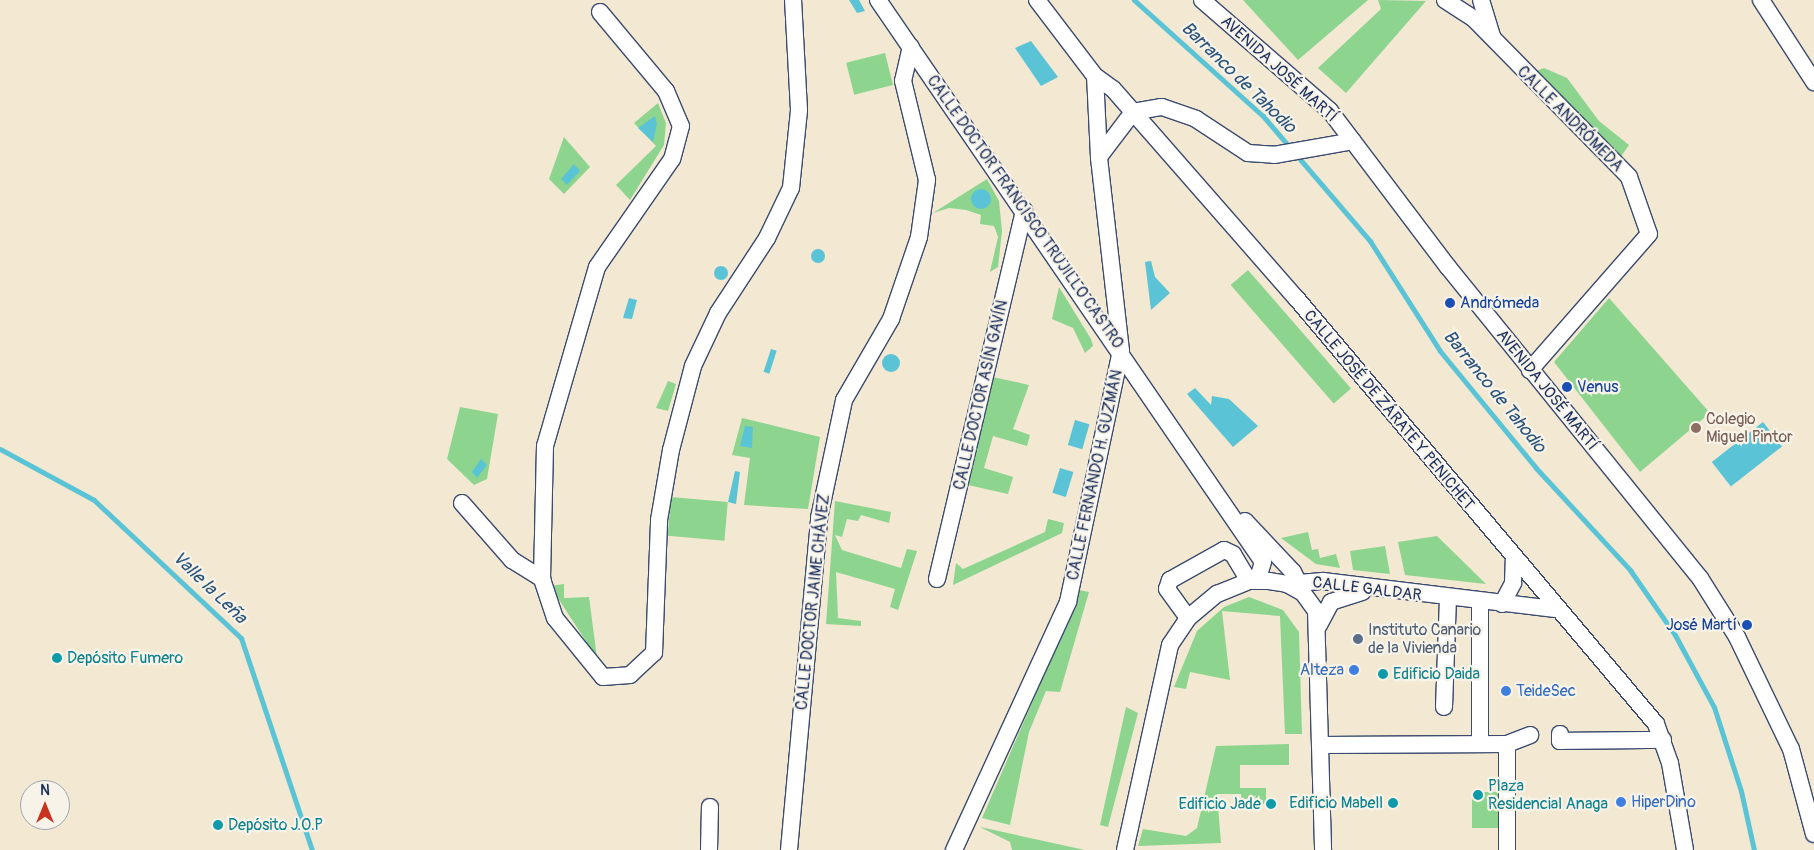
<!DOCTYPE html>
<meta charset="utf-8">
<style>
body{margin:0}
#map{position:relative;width:1814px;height:850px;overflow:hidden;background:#f3e8d2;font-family:Pangolin,sans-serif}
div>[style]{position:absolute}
.green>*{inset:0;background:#8dd48f;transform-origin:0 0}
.water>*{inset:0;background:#5ac4d6;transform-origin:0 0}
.round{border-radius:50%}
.stream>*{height:5px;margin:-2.5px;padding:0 2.5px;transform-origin:2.5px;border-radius:2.5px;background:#5ac4d6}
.roads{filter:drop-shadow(1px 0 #3b4b6f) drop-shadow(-1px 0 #3b4b6f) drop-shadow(0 1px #3b4b6f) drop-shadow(0 -1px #3b4b6f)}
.minor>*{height:16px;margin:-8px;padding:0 8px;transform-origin:8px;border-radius:8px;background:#fff}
.dots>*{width:14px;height:14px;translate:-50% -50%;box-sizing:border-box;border:2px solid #f7f3e8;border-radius:50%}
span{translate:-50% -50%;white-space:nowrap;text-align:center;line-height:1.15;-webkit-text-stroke:4.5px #f7f3e8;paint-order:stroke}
.street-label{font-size:16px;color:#1b2f5e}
.transit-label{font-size:16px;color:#164399}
.left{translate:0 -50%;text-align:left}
.right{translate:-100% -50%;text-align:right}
.education-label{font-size:16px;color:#785e54}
.service-label{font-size:16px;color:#4e5e75}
.culture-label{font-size:16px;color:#0d838f}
.shop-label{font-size:16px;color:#366cbe}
.water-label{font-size:18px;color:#2b547c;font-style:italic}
.north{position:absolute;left:20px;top:780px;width:50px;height:50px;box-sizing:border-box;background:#f7f3e8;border:1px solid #9fa5b1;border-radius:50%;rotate:0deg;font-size:14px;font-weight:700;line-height:20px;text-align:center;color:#1b2f5e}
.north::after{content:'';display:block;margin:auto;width:18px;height:22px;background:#c8321e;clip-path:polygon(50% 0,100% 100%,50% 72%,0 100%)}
</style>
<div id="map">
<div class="green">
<div style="clip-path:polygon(1243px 0,1368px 0,1298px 60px)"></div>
<div style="clip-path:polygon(1378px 0,1426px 1px,1346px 93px,1318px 68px,1381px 9px)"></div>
<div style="left:885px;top:53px;width:33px;height:40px;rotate:76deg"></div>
<div style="clip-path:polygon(1544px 68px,1567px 78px,1599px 121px,1629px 145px,1620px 158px,1534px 72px)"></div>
<div style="clip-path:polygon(658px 103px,666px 123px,664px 145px,630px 200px,616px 185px,656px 146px,634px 123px)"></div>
<div style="clip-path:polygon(564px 137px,590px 167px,564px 194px,549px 179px)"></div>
<div style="clip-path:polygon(987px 179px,999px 201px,1002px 231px,998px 267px,990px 272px,998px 237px,994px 226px,980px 224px,981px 215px,966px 210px,949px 208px,933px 213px)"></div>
<div style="left:1248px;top:270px;width:157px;height:23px;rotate:49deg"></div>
<div style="clip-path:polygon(1059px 287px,1091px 339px,1093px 346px,1085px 353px,1073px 328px,1052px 319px)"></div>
<div style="clip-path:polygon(1609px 298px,1710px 413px,1640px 472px,1554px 362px)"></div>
<div style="clip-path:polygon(993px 377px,1029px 385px,1013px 429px,1030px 435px,1027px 446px,993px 436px,984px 468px,1013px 477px,1008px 494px,968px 485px)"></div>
<div style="clip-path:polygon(668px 381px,676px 384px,668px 411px,656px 408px)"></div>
<div style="clip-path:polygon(460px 407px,498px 414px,487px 479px,474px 485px,447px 459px)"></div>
<div style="clip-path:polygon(742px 418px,820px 437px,808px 509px,744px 505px,750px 458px,732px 455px)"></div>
<div style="left:671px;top:497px;width:57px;height:39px;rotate:5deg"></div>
<div style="clip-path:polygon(835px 501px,891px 512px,889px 523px,861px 515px,858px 521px,847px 519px,842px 537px,835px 535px,842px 550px,901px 568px,907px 549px,917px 551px,898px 610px,890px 607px,895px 589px,836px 572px,838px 618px,861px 621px,861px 626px,826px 624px)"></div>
<div style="clip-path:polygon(1048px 519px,1064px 523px,1062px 533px,953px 585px,956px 563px,963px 569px,1045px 532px)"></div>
<div style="clip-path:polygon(1308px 532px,1312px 550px,1318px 549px,1320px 558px,1336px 554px,1340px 568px,1316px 564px,1281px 538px)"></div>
<div style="clip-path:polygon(1437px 536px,1486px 584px,1405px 575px,1398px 542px)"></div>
<div style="clip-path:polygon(1385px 546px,1390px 574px,1353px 570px,1350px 551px)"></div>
<div style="clip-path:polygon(564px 584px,564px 598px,589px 597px,597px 658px,550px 586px)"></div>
<div style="clip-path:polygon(1074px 589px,1089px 592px,1060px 692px,1046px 691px,1029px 732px,1010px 825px,982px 818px,1048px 666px)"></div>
<div style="clip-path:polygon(1249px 597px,1283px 610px,1299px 632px,1302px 734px,1285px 734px,1280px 616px,1222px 611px,1230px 680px,1190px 672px,1186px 689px,1174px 687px,1197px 631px,1224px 607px)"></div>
<div style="clip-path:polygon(1126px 707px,1138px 713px,1108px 827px,1100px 825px)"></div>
<div style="clip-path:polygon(1289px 744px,1289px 765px,1240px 765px,1240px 788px,1266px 788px,1266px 804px,1242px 804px,1241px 794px,1217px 794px,1221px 843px,1138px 846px,1143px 829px,1186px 836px,1197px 828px,1216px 746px)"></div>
<div style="left:1472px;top:792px;width:28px;height:36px"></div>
<div style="clip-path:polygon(980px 827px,1085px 850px,1012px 850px,1010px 842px)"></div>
</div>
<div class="water">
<div style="clip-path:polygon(849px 0,859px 0,865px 11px,857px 13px)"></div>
<div style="clip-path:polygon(1031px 41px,1058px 77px,1041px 86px,1015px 48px)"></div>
<div style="clip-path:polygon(655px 116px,657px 124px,653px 142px,638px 128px)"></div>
<div style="clip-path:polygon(574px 164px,580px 171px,567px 185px,561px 179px)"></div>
<div class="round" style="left:971px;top:189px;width:20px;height:20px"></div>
<div class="round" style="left:811px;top:249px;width:14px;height:14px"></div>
<div style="clip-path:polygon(1151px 261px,1155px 277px,1170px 293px,1151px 310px,1145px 262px)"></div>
<div class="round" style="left:714px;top:266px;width:14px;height:14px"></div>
<div style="clip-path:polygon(629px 298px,637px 300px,632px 319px,623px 318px)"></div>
<div style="left:771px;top:349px;width:6px;height:24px;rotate:18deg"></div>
<div class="round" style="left:882px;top:354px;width:18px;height:18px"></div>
<div style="clip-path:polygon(1195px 388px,1211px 405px,1212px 396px,1229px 399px,1258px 426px,1233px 447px,1187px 394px)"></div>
<div style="left:1075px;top:420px;width:15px;height:26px;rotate:16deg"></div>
<div style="left:1763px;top:422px;width:31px;height:65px;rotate:52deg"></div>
<div style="clip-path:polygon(745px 426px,753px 427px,752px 448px,740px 446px)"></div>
<div style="clip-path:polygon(481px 459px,487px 465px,477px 478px,472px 472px)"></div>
<div style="left:1060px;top:468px;width:14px;height:26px;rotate:17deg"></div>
<div style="clip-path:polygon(735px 471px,740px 472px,736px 504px,728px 502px)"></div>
</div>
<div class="stream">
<div style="left:1134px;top:0;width:173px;rotate:42deg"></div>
<div style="left:1263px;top:116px;width:165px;rotate:49.4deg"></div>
<div style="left:1370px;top:241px;width:130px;rotate:57.5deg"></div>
<div style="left:1440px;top:351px;width:151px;rotate:50.6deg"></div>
<div style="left:1536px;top:468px;width:139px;rotate:47.3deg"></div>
<div style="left:1630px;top:570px;width:79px;rotate:55.3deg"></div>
<div style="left:1675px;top:635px;width:82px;rotate:61.6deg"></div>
<div style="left:1714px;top:707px;width:88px;rotate:72.2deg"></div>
<div style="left:1741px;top:791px;width:60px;rotate:77.6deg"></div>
<div style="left:0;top:449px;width:107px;rotate:28.5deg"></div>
<div style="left:94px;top:500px;width:202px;rotate:43.2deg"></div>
<div style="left:241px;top:638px;width:224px;rotate:71.5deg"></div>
</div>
<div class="roads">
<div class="minor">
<div style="left:878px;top:0;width:681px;rotate:55.59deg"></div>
<div style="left:1263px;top:562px;width:14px;rotate:107deg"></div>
<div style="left:1259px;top:575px;width:12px;rotate:149deg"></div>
<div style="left:1249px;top:581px;width:31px;rotate:-121deg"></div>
<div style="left:1233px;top:554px;width:10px;rotate:-156deg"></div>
<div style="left:1224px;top:550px;width:62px;rotate:150.9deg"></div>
<div style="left:1170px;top:580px;width:9px;rotate:108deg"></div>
<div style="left:1167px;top:589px;width:36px;rotate:54deg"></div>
<div style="left:1037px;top:0;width:96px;rotate:52.7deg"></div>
<div style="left:1095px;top:76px;width:22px;rotate:36deg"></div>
<div style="left:1113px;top:89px;width:279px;rotate:48.8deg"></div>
<div style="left:1297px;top:299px;width:556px;rotate:49.81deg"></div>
<div style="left:1656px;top:724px;width:41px;rotate:70.3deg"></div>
<div style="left:1670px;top:763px;width:88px;rotate:80.2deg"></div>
<div style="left:1202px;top:0;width:169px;rotate:40.9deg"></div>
<div style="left:1330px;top:111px;width:196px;rotate:52.9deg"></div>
<div style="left:1448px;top:267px;width:400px;rotate:51deg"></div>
<div style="left:1700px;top:578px;width:70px;rotate:57.9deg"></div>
<div style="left:1737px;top:637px;width:124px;rotate:64.3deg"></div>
<div style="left:1791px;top:749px;width:88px;rotate:74.9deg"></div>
<div style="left:1445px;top:0;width:35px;rotate:33deg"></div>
<div style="left:1474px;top:19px;width:221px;rotate:45.5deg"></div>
<div style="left:1629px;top:177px;width:60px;rotate:70.7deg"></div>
<div style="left:1649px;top:234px;width:181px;rotate:131.2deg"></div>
<div style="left:1481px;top:0;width:38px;rotate:73deg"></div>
<div style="left:1761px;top:0;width:98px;rotate:57.1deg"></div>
<div style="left:600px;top:12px;width:103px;rotate:50.1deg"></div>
<div style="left:666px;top:91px;width:38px;rotate:67deg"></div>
<div style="left:681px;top:126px;width:34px;rotate:105deg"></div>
<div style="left:672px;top:159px;width:131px;rotate:124.8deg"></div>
<div style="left:597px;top:267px;width:186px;rotate:106.2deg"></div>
<div style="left:545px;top:446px;width:133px;rotate:91.3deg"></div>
<div style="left:542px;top:579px;width:41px;rotate:71.6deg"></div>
<div style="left:555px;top:618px;width:76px;rotate:50.9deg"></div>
<div style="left:603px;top:677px;width:27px;rotate:-4deg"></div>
<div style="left:630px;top:675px;width:33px;rotate:-43deg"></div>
<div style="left:654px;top:653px;width:133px;rotate:-87.8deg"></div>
<div style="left:659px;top:520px;width:71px;rotate:-80.3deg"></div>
<div style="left:671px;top:450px;width:87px;rotate:-75.3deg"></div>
<div style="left:693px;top:366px;width:59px;rotate:-64.7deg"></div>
<div style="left:718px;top:313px;width:90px;rotate:-56.8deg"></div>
<div style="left:767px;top:238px;width:55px;rotate:-64.4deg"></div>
<div style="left:791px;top:188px;width:78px;rotate:-84.1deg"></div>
<div style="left:799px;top:110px;width:110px;rotate:-93.1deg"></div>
<div style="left:1099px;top:157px;width:56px;rotate:-52.9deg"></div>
<div style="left:1133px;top:112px;width:29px;rotate:-10deg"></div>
<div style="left:1162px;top:107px;width:36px;rotate:19deg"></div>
<div style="left:1196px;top:119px;width:62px;rotate:33.2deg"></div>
<div style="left:1248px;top:153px;width:26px;rotate:4deg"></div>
<div style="left:1274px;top:155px;width:80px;rotate:-10deg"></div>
<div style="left:462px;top:503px;width:76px;rotate:48.7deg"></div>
<div style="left:512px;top:560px;width:36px;rotate:32deg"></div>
<div style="left:1245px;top:521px;width:70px;rotate:46.7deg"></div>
<div style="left:1293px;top:572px;width:20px;rotate:63deg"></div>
<div style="left:937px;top:579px;width:379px;rotate:-76.7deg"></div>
<div style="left:1287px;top:584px;width:36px;rotate:-5deg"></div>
<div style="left:1323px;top:581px;width:234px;rotate:6.9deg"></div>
<div style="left:1480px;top:602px;width:142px;rotate:90deg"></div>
<div style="left:1502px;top:604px;width:24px;rotate:-62deg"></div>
<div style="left:1513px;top:583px;width:23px;rotate:-88deg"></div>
<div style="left:1319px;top:625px;width:26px;rotate:-62deg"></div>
<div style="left:1331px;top:602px;width:33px;rotate:-18deg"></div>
<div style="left:1444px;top:707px;width:109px;rotate:-87.9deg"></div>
<div style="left:1560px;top:734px;width:7px;rotate:90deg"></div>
<div style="left:1560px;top:741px;width:103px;rotate:-0.6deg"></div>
<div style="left:1507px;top:744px;width:106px;rotate:90deg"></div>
<div style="left:1321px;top:745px;width:186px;rotate:-0.3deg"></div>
<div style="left:1507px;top:744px;width:25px;rotate:-21deg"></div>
<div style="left:709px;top:850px;width:43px;rotate:-88.7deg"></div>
<div style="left:789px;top:850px;width:333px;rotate:-84.8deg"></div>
<div style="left:819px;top:518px;width:121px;rotate:-78deg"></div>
<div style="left:844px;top:400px;width:94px;rotate:-59.9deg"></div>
<div style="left:891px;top:319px;width:87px;rotate:-71.1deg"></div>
<div style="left:919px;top:237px;width:58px;rotate:-82deg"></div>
<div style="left:927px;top:180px;width:102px;rotate:-103.6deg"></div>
<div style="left:903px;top:81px;width:35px;rotate:-77deg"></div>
<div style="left:954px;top:850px;width:273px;rotate:-65.3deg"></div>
<div style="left:1068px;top:602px;width:257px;rotate:-78.1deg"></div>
<div style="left:1121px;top:351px;width:195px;rotate:-96.5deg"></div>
<div style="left:1099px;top:157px;width:81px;rotate:-92.8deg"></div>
<div style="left:1125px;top:850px;width:210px;rotate:-77.6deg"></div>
<div style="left:1170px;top:645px;width:32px;rotate:-56deg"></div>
<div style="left:1188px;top:618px;width:38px;rotate:-40deg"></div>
<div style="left:1217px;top:594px;width:35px;rotate:-22deg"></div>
<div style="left:1249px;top:581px;width:20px"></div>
<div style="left:1269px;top:581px;width:18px;rotate:9deg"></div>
<div style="left:1287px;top:584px;width:18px;rotate:29deg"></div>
<div style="left:1303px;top:593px;width:22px;rotate:54deg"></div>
<div style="left:1316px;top:611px;width:239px;rotate:88.3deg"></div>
</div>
</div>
<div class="dots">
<div style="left:1450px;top:303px;background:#1a4fb4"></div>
<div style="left:1567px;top:387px;background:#1a4fb4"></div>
<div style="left:1696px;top:428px;background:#8d6e63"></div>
<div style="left:1747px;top:625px;background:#1a4fb4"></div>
<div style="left:1358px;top:639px;background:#5c6f8a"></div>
<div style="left:57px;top:658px;background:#0f9aa8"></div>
<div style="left:1354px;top:670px;background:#3f7fe0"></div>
<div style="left:1383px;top:674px;background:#0f9aa8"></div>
<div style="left:1506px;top:691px;background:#3f7fe0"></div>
<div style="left:1478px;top:795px;background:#0f9aa8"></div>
<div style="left:1621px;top:802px;background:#3f7fe0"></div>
<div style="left:1393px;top:803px;background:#0f9aa8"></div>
<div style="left:1271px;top:804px;background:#0f9aa8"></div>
<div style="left:218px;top:825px;background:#0f9aa8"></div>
</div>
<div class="street-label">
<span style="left:1279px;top:69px;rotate:42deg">AVENIDA JOSÉ MARTÍ</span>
<span style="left:1570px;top:119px;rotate:45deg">CALLE ANDRÓMEDA</span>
<span style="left:1025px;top:212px;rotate:55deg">CALLE DOCTOR FRANCISCO TRUJILLO CASTRO</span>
<span style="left:1547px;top:390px;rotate:51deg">AVENIDA JOSÉ MARTÍ</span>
<span style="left:981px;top:395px;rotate:-77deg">CALLE DOCTOR ASÍN GAVÍN</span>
<span style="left:1389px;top:410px;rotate:50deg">CALLE JOSÉ DE ZÁRATE Y PENICHET</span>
<span style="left:1095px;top:475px;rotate:-78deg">CALLE FERNANDO H. GUZMÁN</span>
<span style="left:1367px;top:589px;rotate:7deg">CALLE GALDAR</span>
<span style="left:813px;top:602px;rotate:-84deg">CALLE DOCTOR JAIME CHÁVEZ</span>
</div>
<div class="transit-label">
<span class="left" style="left:1460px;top:303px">Andrómeda</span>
<span class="left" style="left:1577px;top:387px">Venus</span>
<span class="right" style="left:1737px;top:625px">José Martí</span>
</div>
<div class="education-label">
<span class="left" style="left:1706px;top:428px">Colegio<br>Miguel Pintor</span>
</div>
<div class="service-label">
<span class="left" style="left:1368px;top:639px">Instituto Canario<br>de la Vivienda</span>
</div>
<div class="culture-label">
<span class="left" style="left:67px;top:658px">Depósito Fumero</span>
<span class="left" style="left:1393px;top:674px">Edificio Daida</span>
<span class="left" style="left:1488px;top:795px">Plaza<br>Residencial Anaga</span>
<span class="right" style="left:1383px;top:803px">Edificio Mabell</span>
<span class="right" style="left:1261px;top:804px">Edificio Jade</span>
<span class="left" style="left:228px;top:825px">Depósito J.O.P</span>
</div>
<div class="shop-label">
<span class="right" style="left:1344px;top:670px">Alteza</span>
<span class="left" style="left:1516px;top:691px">TeideSec</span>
<span class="left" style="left:1631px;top:802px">HiperDino</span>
</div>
<div class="water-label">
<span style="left:1238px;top:78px;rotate:44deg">Barranco de Tahodio</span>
<span style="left:1494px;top:392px;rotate:51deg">Barranco de Tahodio</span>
<span style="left:209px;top:588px;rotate:44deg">Valle la Leña</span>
</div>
<div class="north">N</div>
</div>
